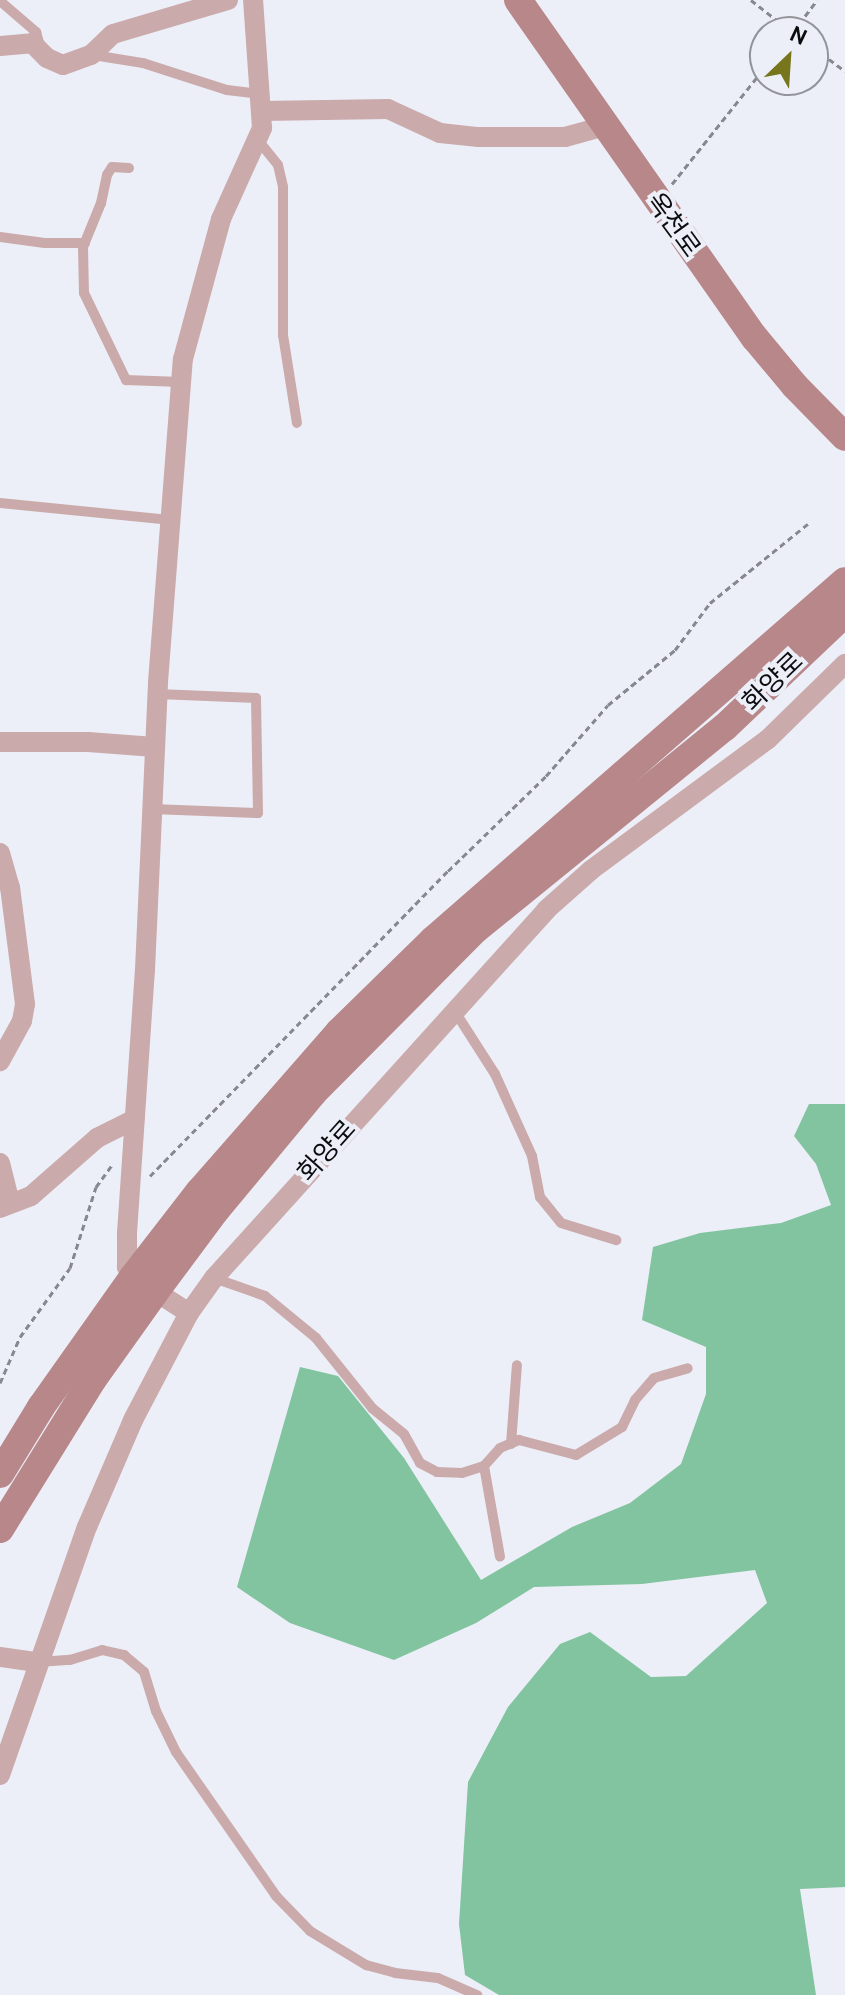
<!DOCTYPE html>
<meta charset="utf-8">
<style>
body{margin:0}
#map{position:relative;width:845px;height:1995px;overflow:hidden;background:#eceff8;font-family:Cabin,"Noto Sans KR",sans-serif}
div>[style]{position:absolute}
.forest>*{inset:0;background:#82c49f}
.path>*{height:3px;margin-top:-1.5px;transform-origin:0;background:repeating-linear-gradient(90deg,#86888e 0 6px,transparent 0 10px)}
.lane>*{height:10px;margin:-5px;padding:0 5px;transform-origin:5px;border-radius:5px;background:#cbaaab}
.street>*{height:20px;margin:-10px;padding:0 10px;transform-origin:10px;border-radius:10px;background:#cbaaab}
.secondary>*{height:28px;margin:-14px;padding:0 14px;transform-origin:14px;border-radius:14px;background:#b8878a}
span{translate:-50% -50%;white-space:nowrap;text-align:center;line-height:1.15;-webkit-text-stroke:8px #eceff8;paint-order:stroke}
.street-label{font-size:26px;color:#0b0c0e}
.north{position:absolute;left:749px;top:16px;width:80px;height:80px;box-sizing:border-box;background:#eceff8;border:2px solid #92949a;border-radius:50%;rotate:25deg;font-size:22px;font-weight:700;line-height:32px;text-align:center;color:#0b0c0e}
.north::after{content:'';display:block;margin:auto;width:28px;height:36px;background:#78761c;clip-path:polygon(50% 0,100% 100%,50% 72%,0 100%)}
</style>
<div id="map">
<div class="forest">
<div style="clip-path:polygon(809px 1104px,845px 1104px,845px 1887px,800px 1889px,816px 1995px,499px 1995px,465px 1975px,459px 1924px,468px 1782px,508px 1707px,560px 1644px,590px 1632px,651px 1677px,686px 1676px,767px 1603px,755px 1570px,642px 1584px,534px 1587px,476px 1623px,394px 1660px,290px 1623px,237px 1587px,300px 1367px,338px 1376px,404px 1458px,481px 1580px,572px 1527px,630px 1503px,681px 1464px,706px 1394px,706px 1347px,642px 1320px,653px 1247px,700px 1233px,781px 1223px,831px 1205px,816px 1164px,794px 1136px)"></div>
</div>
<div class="path">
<div style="left:751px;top:0;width:52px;rotate:38deg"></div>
<div style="left:793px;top:32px;width:40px;rotate:-53deg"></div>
<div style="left:813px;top:47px;width:40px;rotate:37deg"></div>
<div style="left:672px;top:184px;width:149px;rotate:-51.5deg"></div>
<div style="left:150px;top:1176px;width:426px;rotate:-45.7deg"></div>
<div style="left:448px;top:871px;width:136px;rotate:-44.1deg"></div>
<div style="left:546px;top:776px;width:94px;rotate:-48.9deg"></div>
<div style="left:608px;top:705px;width:87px;rotate:-39.4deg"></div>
<div style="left:675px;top:650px;width:59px;rotate:-53.3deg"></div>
<div style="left:710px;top:603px;width:129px;rotate:-39deg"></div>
<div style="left:0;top:1383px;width:50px;rotate:-66.5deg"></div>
<div style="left:20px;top:1337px;width:85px;rotate:-54.1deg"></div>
<div style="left:70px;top:1268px;width:85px;rotate:-72.2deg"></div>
<div style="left:96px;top:1187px;width:27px;rotate:-54deg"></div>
</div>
<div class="lane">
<div style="left:0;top:1px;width:48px;rotate:40.7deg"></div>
<div style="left:36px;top:32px;width:15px;rotate:74deg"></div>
<div style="left:93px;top:55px;width:51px;rotate:9.1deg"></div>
<div style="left:143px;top:63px;width:88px;rotate:17.8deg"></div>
<div style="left:227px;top:90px;width:32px;rotate:7deg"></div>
<div style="left:257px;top:139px;width:33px;rotate:51deg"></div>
<div style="left:278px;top:165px;width:23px;rotate:77deg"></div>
<div style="left:283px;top:187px;width:148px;rotate:90deg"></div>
<div style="left:283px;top:335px;width:89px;rotate:81deg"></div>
<div style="left:129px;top:168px;width:17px;rotate:-177deg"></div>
<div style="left:112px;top:167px;width:9px;rotate:122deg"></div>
<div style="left:107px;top:175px;width:29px;rotate:102deg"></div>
<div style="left:101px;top:203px;width:48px;rotate:112.2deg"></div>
<div style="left:83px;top:247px;width:46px;rotate:88.8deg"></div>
<div style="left:84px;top:293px;width:97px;rotate:64.2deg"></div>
<div style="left:126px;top:380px;width:55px;rotate:2.1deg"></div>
<div style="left:0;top:237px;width:45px;rotate:7.6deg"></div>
<div style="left:45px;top:243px;width:40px"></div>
<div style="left:0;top:503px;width:170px;rotate:5.7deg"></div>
<div style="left:152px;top:809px;width:106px;rotate:2.2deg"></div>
<div style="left:258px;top:813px;width:115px;rotate:-91deg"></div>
<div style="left:256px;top:698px;width:99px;rotate:-177.7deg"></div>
<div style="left:454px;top:1010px;width:76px;rotate:57.4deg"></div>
<div style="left:495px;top:1074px;width:90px;rotate:65.7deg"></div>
<div style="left:532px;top:1156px;width:42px;rotate:79deg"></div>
<div style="left:540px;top:1197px;width:33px;rotate:51deg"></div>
<div style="left:561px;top:1223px;width:58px;rotate:17.2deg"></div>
<div style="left:214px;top:1278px;width:54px;rotate:19.4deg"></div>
<div style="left:265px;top:1296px;width:66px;rotate:39.5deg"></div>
<div style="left:316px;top:1338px;width:90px;rotate:51.3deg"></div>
<div style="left:372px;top:1408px;width:41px;rotate:39.1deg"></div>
<div style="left:404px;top:1434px;width:33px;rotate:61deg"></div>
<div style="left:420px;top:1463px;width:19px;rotate:28deg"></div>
<div style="left:437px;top:1472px;width:25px;rotate:2deg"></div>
<div style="left:462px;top:1473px;width:23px;rotate:-18deg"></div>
<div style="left:484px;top:1466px;width:24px;rotate:-48deg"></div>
<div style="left:500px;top:1448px;width:21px;rotate:-23deg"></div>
<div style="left:519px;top:1440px;width:59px;rotate:14.7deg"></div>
<div style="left:576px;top:1455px;width:54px;rotate:-31.3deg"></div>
<div style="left:622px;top:1427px;width:30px;rotate:-64deg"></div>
<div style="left:635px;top:1400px;width:29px;rotate:-49deg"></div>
<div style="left:654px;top:1378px;width:35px;rotate:-16deg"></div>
<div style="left:511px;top:1444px;width:79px;rotate:-85.7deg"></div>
<div style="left:484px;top:1466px;width:92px;rotate:80deg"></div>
<div style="left:39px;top:1662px;width:31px;rotate:-4deg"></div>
<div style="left:70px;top:1660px;width:34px;rotate:-17deg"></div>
<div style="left:102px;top:1650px;width:23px;rotate:13deg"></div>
<div style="left:124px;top:1655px;width:26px;rotate:40deg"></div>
<div style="left:144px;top:1672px;width:41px;rotate:72.9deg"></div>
<div style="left:156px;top:1711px;width:46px;rotate:64deg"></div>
<div style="left:176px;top:1752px;width:175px;rotate:55.2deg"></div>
<div style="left:276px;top:1896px;width:49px;rotate:45.8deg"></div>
<div style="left:310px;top:1931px;width:66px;rotate:31.3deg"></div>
<div style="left:366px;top:1965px;width:30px;rotate:15deg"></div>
<div style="left:395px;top:1973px;width:43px;rotate:6.6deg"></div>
<div style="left:438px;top:1978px;width:43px;rotate:23.6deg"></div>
</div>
<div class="street">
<div style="left:0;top:46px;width:32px;rotate:-5deg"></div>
<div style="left:32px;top:43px;width:21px;rotate:45deg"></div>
<div style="left:47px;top:58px;width:17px;rotate:24deg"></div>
<div style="left:63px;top:65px;width:30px;rotate:-20deg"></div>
<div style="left:91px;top:55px;width:30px;rotate:-44deg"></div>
<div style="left:113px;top:34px;width:120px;rotate:-16.5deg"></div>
<div style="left:262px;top:111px;width:126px;rotate:-0.9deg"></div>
<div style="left:388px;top:109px;width:57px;rotate:24.8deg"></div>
<div style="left:440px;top:133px;width:39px;rotate:6deg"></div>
<div style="left:479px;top:137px;width:86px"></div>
<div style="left:565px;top:137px;width:41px;rotate:-15.4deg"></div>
<div style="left:0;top:742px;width:88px"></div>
<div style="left:88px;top:742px;width:67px;rotate:4.3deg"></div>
<div style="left:0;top:853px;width:35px;rotate:74deg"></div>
<div style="left:10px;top:887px;width:118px;rotate:82.7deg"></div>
<div style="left:25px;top:1004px;width:17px;rotate:100deg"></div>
<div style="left:22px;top:1021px;width:46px;rotate:118.8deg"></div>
<div style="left:0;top:1163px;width:41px;rotate:76deg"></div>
<div style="left:0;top:1208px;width:33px;rotate:-21deg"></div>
<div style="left:31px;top:1196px;width:88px;rotate:-41.3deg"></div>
<div style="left:97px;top:1138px;width:42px;rotate:-26.6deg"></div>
<div style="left:189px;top:1313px;width:67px;rotate:-147.3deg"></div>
<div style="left:133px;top:1277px;width:12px;rotate:-121deg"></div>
<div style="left:127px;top:1267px;width:34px;rotate:-90deg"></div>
<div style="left:127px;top:1233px;width:264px;rotate:-86.1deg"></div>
<div style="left:145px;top:970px;width:288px;rotate:-87.4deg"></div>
<div style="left:158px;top:682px;width:324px;rotate:-85.6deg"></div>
<div style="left:183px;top:359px;width:145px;rotate:-74.8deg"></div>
<div style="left:221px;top:219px;width:100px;rotate:-65.7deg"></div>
<div style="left:262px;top:128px;width:128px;rotate:-94deg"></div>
<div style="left:0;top:1657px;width:37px;rotate:8deg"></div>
<div style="left:0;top:1775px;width:263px;rotate:-70.7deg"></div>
<div style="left:87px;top:1527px;width:116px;rotate:-66.7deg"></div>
<div style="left:133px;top:1420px;width:121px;rotate:-62.4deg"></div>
<div style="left:189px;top:1313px;width:43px;rotate:-54.5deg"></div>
<div style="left:214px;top:1278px;width:496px;rotate:-47.9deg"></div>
<div style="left:546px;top:910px;width:60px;rotate:-41.6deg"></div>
<div style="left:591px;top:870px;width:219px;rotate:-36.5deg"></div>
<div style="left:767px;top:740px;width:109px;rotate:-44.3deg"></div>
</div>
<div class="secondary">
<div style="left:518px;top:0;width:413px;rotate:55deg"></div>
<div style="left:755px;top:338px;width:62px;rotate:50.2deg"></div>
<div style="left:795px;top:386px;width:71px;rotate:45.6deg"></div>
<div style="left:0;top:1474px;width:79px;rotate:-58.5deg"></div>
<div style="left:41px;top:1407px;width:159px;rotate:-54.7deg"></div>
<div style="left:133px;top:1277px;width:108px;rotate:-52.2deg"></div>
<div style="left:199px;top:1192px;width:213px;rotate:-48.8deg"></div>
<div style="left:339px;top:1032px;width:132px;rotate:-44.4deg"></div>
<div style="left:433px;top:940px;width:546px;rotate:-41.07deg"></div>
<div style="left:0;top:1529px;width:176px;rotate:-58.2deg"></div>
<div style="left:93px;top:1379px;width:107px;rotate:-54.5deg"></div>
<div style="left:155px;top:1292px;width:102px;rotate:-53.4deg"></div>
<div style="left:216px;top:1210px;width:153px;rotate:-50.3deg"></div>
<div style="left:314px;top:1092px;width:228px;rotate:-45.2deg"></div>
<div style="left:475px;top:930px;width:322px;rotate:-39.1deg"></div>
<div style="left:725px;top:727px;width:166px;rotate:-43.5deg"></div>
</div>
<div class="street-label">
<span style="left:673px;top:225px;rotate:54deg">옥천로</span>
<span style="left:773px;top:682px;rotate:-44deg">화양로</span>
<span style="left:327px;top:1151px;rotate:-48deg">화양로</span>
</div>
<div class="north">N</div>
</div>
